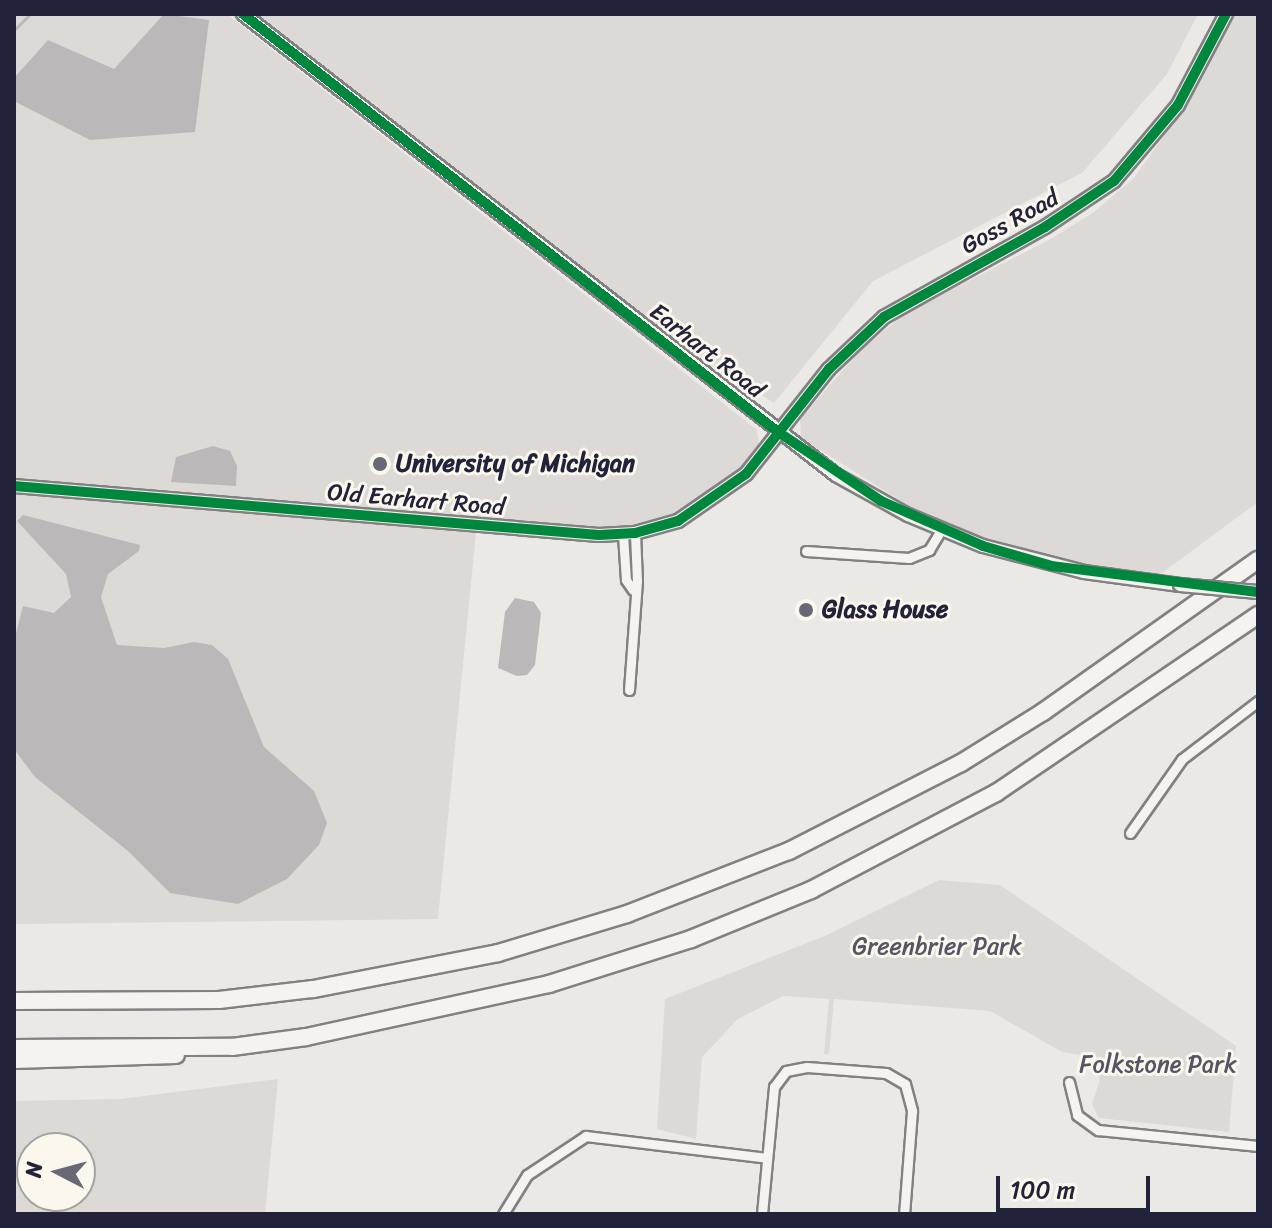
<!DOCTYPE html>
<style>
body{margin:0}
#map{position:relative;width:1272px;height:1228px;overflow:hidden;background:#ebe9e5;font-family:Sriracha,sans-serif}
div>[style]{position:absolute}
.built>*{inset:0;background:#dcd9d6}
.green>*{inset:0;background:#dcdad6}
.water>*{inset:0;background:#bbb8ba}
.stream>*{height:3px;margin:-1.5px;padding:0 1.5px;transform-origin:1.5px;border-radius:1.5px;background:#bbb8ba}
.roads{filter:drop-shadow(2px 0 #818083) drop-shadow(-2px 0 #818083) drop-shadow(0 2px #818083) drop-shadow(0 -2px #818083)}
.street>*{height:9px;margin:-4.5px;padding:0 4.5px;transform-origin:4.5px;border-radius:4.5px;background:#f4f3ef}
.secondary>*{height:12px;margin:-6px;padding:0 6px;transform-origin:6px;border-radius:6px;background:#f4f3ef}
.highway>*{height:16px;margin:-8px;padding:0 8px;transform-origin:8px;border-radius:8px;background:#f4f3ef}
.bridges{filter:drop-shadow(2px 0 #818083) drop-shadow(-2px 0 #818083) drop-shadow(0 2px #818083) drop-shadow(0 -2px #818083)}
.secondary-bridge>*{height:12px;margin:-6px;padding:0 6px;transform-origin:6px;border-radius:6px;background:#f4f3ef}
.cycleway>*{height:10px;margin:-5px;padding:0 5px;transform-origin:5px;border-radius:5px;background:#00873e}
.dots>*{width:22px;height:22px;translate:-50% -50%;box-sizing:border-box;border:4px solid #fbf7ec;border-radius:50%}
span{translate:-50% -50%;white-space:nowrap;text-align:center;line-height:1.15;-webkit-text-stroke:6px #fbf7ec;paint-order:stroke}
.street-label{font-size:24px;color:#22223b}
.poi-label{font-size:24px;color:#22223b;font-weight:700}
.left{translate:0 -50%;text-align:left}
.park-label{font-size:24px;color:#565566}
.frame{position:absolute;inset:0;border:16px solid #22223b;pointer-events:none}
.north{position:absolute;left:16px;top:1132px;width:80px;height:80px;box-sizing:border-box;background:#fbf7ec;border:2px solid #a4a2a5;border-radius:50%;rotate:276deg;font-size:22px;font-weight:700;line-height:32px;text-align:center;color:#22223b}
.north::after{content:'';display:block;margin:auto;width:28px;height:36px;background:#686876;clip-path:polygon(50% 0,100% 100%,50% 72%,0 100%)}
.scale{position:absolute;left:996px;top:1176px;width:154px;height:36px;box-sizing:border-box;border:4px solid #22223b;border-top:0;padding-left:10px;font-size:24px;line-height:28px;white-space:nowrap;color:#22223b;-webkit-text-stroke:6px #fbf7ec;paint-order:stroke}
</style>
<div id="map">
<div class="built">
<div style="clip-path:polygon(14px 14px,227px 14px,757px 430px,759px 446px,738px 475px,684px 513px,608px 531px,477px 522px,438px 919px,14px 924px)"></div>
<div style="clip-path:polygon(255px 14px,1198px 14px,1167px 74px,1082px 173px,873px 281px,774px 403px,677px 341px)"></div>
<div style="clip-path:polygon(1235px 14px,1258px 14px,1258px 502px,1158px 576px,1096px 568px,1002px 546px,922px 514px,801px 438px,800px 419px,860px 351px,904px 314px,1049px 240px,1094px 212px,1134px 178px,1180px 113px)"></div>
<div style="clip-path:polygon(evenodd,278px 1079px,265px 1214px,14px 1214px,14px 1101px,120px 1099px,278px 1079px,80px 1148px,80px 1196px,32px 1196px,32px 1148px,80px 1148px)"></div>
</div>
<div class="green">
<div style="clip-path:polygon(1235px 14px,1258px 14px,1258px 107px,1217px 139px,1180px 113px)"></div>
<div style="clip-path:polygon(939px 880px,1000px 885px,1236px 1046px,1229px 1132px,1099px 1118px,1092px 1104px,1100px 1079px,1089px 1056px,1062px 1052px,990px 1011px,834px 999px,829px 1054px,824px 1054px,829px 999px,783px 996px,738px 1019px,702px 1057px,696px 1139px,657px 1129px,665px 999px,827px 935px)"></div>
</div>
<div class="water">
<div style="clip-path:polygon(164px 14px,209px 20px,195px 132px,90px 140px,14px 101px,14px 78px,48px 40px,114px 69px)"></div>
<div style="clip-path:polygon(213px 446px,230px 451px,237px 466px,236px 486px,171px 482px,176px 457px)"></div>
<div style="clip-path:polygon(23px 515px,140px 545px,139px 551px,108px 574px,101px 597px,117px 645px,164px 648px,194px 642px,212px 645px,228px 659px,264px 747px,314px 791px,327px 823px,319px 845px,287px 879px,238px 904px,170px 893px,128px 851px,35px 777px,14px 749px,14px 641px,23px 606px,54px 613px,71px 597px,66px 574px,17px 521px)"></div>
<div style="clip-path:polygon(515px 598px,534px 602px,541px 613px,535px 665px,527px 675px,517px 676px,498px 668px,505px 612px)"></div>
</div>
<div class="stream">
<div style="left:14px;top:30px;width:23px;rotate:-45deg"></div>
</div>
<div class="roads">
<div class="street">
<div style="left:623px;top:535px;width:45px;rotate:86.2deg"></div>
<div style="left:626px;top:580px;width:12px;rotate:55deg"></div>
<div style="left:806px;top:551px;width:103px;rotate:3.9deg"></div>
<div style="left:909px;top:558px;width:22px;rotate:-22deg"></div>
<div style="left:929px;top:550px;width:23px;rotate:-59deg"></div>
<div style="left:629px;top:690px;width:109px;rotate:-85.8deg"></div>
<div style="left:637px;top:581px;width:48px;rotate:-92.4deg"></div>
<div style="left:1130px;top:833px;width:90px;rotate:-54.9deg"></div>
<div style="left:1182px;top:759px;width:96px;rotate:-37.3deg"></div>
<div style="left:1069px;top:1082px;width:34px;rotate:76deg"></div>
<div style="left:1077px;top:1115px;width:26px;rotate:36deg"></div>
<div style="left:1098px;top:1130px;width:161px;rotate:5.7deg"></div>
<div style="left:503px;top:1214px;width:46px;rotate:-58.4deg"></div>
<div style="left:527px;top:1175px;width:71px;rotate:-33.5deg"></div>
<div style="left:586px;top:1136px;width:182px;rotate:6.9deg"></div>
<div style="left:762px;top:1214px;width:128px;rotate:-84.6deg"></div>
<div style="left:774px;top:1087px;width:20px;rotate:-53deg"></div>
<div style="left:786px;top:1071px;width:21px;rotate:-11deg"></div>
<div style="left:807px;top:1067px;width:79px;rotate:4.3deg"></div>
<div style="left:886px;top:1073px;width:22px;rotate:30deg"></div>
<div style="left:905px;top:1084px;width:28px;rotate:75deg"></div>
<div style="left:912px;top:1111px;width:103px;rotate:94.4deg"></div>
</div>
<div class="secondary">
<div style="left:243px;top:14px;width:751px;rotate:37.86deg"></div>
<div style="left:836px;top:475px;width:82px;rotate:29.1deg"></div>
<div style="left:908px;top:515px;width:81px;rotate:22.5deg"></div>
<div style="left:983px;top:546px;width:104px;rotate:14.4deg"></div>
<div style="left:1084px;top:572px;width:97px;rotate:7.7deg"></div>
<div style="left:14px;top:486px;width:587px;rotate:4.79deg"></div>
<div style="left:599px;top:535px;width:36px;rotate:-3deg"></div>
<div style="left:635px;top:533px;width:45px;rotate:-15.6deg"></div>
<div style="left:678px;top:521px;width:83px;rotate:-34.7deg"></div>
<div style="left:746px;top:474px;width:134px;rotate:-51.7deg"></div>
<div style="left:829px;top:369px;width:76px;rotate:-43.4deg"></div>
<div style="left:884px;top:317px;width:184px;rotate:-29.2deg"></div>
<div style="left:1045px;top:227px;width:83px;rotate:-33.7deg"></div>
<div style="left:1114px;top:181px;width:99px;rotate:-49.9deg"></div>
<div style="left:1178px;top:105px;width:103px;rotate:-62.2deg"></div>
</div>
<div class="highway">
<div style="left:14px;top:1001px;width:205px;rotate:-0.3deg"></div>
<div style="left:219px;top:1000px;width:95px;rotate:-6.7deg"></div>
<div style="left:313px;top:989px;width:188px;rotate:-11deg"></div>
<div style="left:498px;top:953px;width:135px;rotate:-16.8deg"></div>
<div style="left:627px;top:914px;width:174px;rotate:-21.3deg"></div>
<div style="left:789px;top:851px;width:193px;rotate:-27.1deg"></div>
<div style="left:961px;top:763px;width:97px;rotate:-31.9deg"></div>
<div style="left:1043px;top:712px;width:263px;rotate:-35.3deg"></div>
<div style="left:14px;top:1048px;width:218px;rotate:-0.3deg"></div>
<div style="left:232px;top:1047px;width:75px;rotate:-7.7deg"></div>
<div style="left:306px;top:1037px;width:249px;rotate:-12.3deg"></div>
<div style="left:549px;top:984px;width:149px;rotate:-17.6deg"></div>
<div style="left:691px;top:939px;width:130px;rotate:-22.2deg"></div>
<div style="left:811px;top:890px;width:209px;rotate:-27.7deg"></div>
<div style="left:996px;top:793px;width:317px;rotate:-34.2deg"></div>
<div style="left:14px;top:1060px;width:162px;rotate:-1.8deg"></div>
</div>
</div>
<div class="bridges">
<div class="secondary-bridge">
<div style="left:1180px;top:585px;width:78px;rotate:5.1deg"></div>
</div>
</div>
<div class="cycleway">
<div style="left:243px;top:14px;width:679px;rotate:38deg"></div>
<div style="left:778px;top:432px;width:124px;rotate:33.8deg"></div>
<div style="left:881px;top:501px;width:111px;rotate:23.8deg"></div>
<div style="left:983px;top:546px;width:72px;rotate:16.2deg"></div>
<div style="left:1052px;top:566px;width:208px;rotate:7.2deg"></div>
<div style="left:14px;top:486px;width:587px;rotate:4.79deg"></div>
<div style="left:599px;top:535px;width:36px;rotate:-3deg"></div>
<div style="left:635px;top:533px;width:45px;rotate:-15.6deg"></div>
<div style="left:678px;top:521px;width:83px;rotate:-34.7deg"></div>
<div style="left:746px;top:474px;width:134px;rotate:-51.7deg"></div>
<div style="left:829px;top:369px;width:76px;rotate:-43.4deg"></div>
<div style="left:884px;top:317px;width:184px;rotate:-29.2deg"></div>
<div style="left:1045px;top:227px;width:83px;rotate:-33.7deg"></div>
<div style="left:1114px;top:181px;width:99px;rotate:-49.9deg"></div>
<div style="left:1178px;top:105px;width:103px;rotate:-62.2deg"></div>
</div>
<div class="dots">
<div style="left:380px;top:464px;background:#686876"></div>
<div style="left:806px;top:610px;background:#686876"></div>
</div>
<div class="street-label">
<span style="left:1010px;top:222px;rotate:-29deg">Goss Road</span>
<span style="left:707px;top:351px;rotate:38deg">Earhart Road</span>
<span style="left:416px;top:500px;rotate:5deg">Old Earhart Road</span>
</div>
<div class="poi-label">
<span class="left" style="left:396px;top:464px">University of Michigan</span>
<span class="left" style="left:822px;top:610px">Glass House</span>
</div>
<div class="park-label">
<span style="left:937px;top:947px">Greenbrier Park</span>
<span style="left:1158px;top:1065px">Folkstone Park</span>
</div>
<div class="frame"></div>
<div class="north">N</div>
<div class="scale">100 m</div>
</div>
